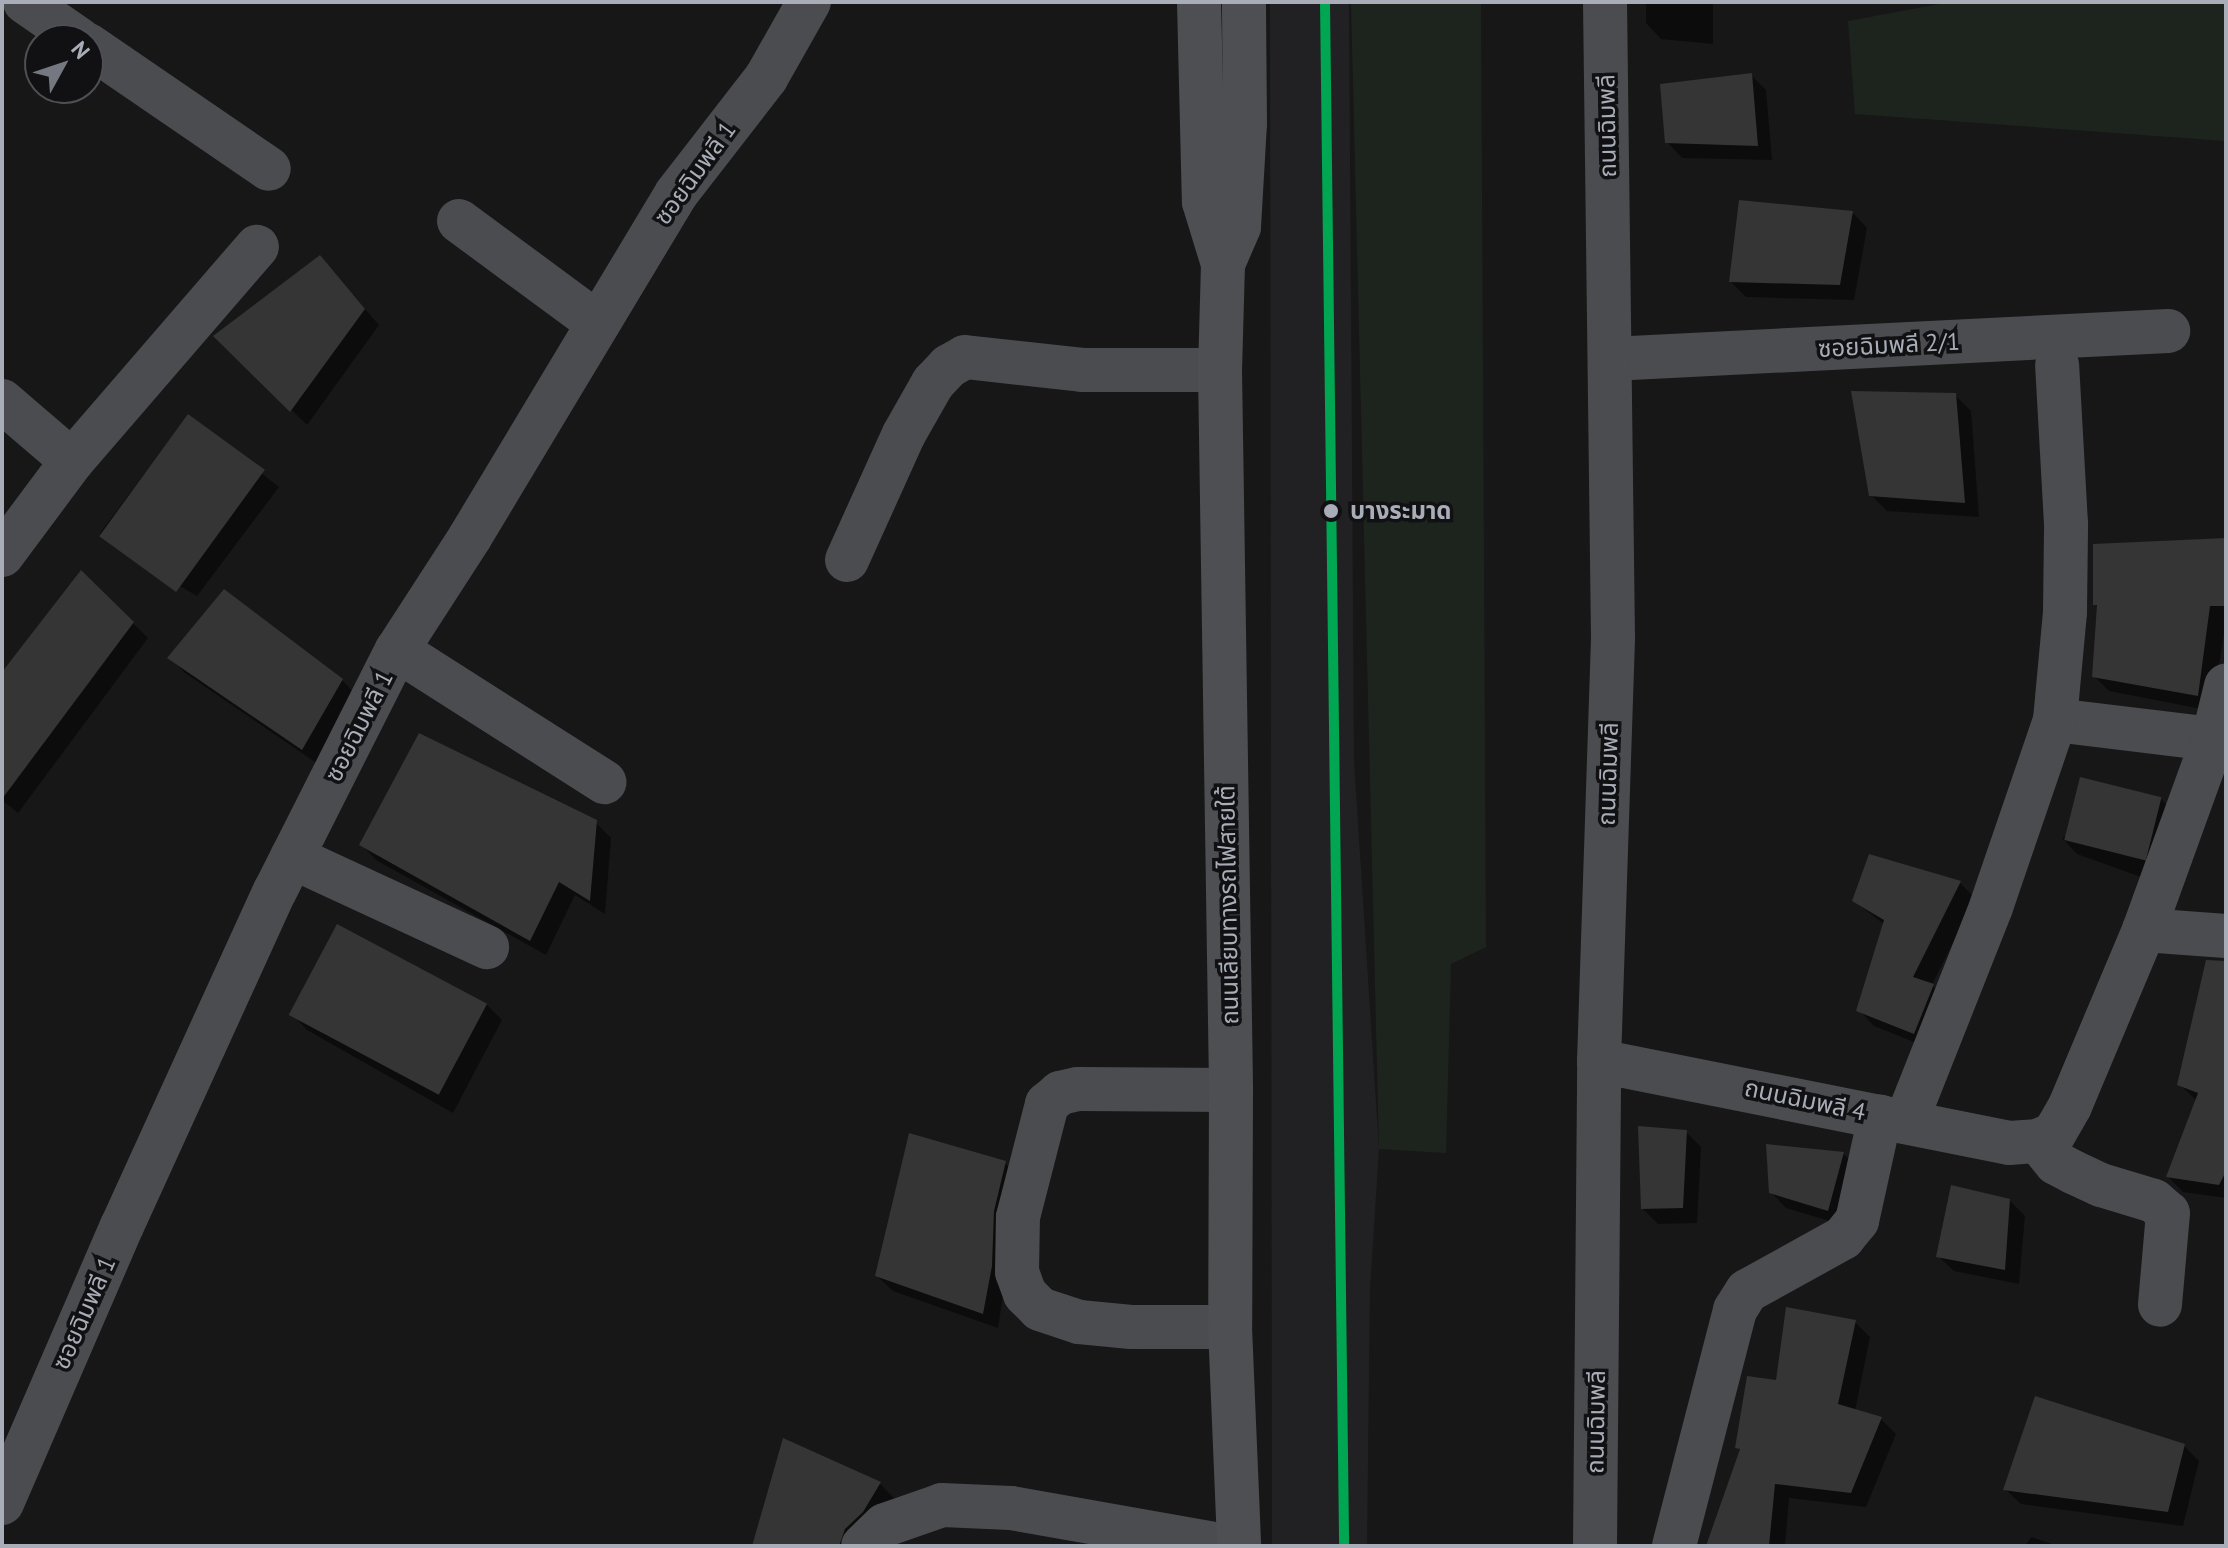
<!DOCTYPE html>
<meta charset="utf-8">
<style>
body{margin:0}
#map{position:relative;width:2228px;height:1548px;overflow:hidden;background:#171717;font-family:"PT Sans","Noto Sans Thai",sans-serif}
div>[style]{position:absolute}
.built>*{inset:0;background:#212123}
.green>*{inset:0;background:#1d241e}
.shadow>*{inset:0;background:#0007}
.building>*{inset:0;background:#353536;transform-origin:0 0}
.minor>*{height:44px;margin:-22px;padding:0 22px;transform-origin:22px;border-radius:22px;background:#4b4c50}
.major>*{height:44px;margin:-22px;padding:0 22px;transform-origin:22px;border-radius:22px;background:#4d4f52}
.rail-1>*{height:10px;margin:-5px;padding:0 5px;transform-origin:5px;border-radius:5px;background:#00a651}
.dots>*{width:22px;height:22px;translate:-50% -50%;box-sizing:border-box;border:4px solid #111113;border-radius:50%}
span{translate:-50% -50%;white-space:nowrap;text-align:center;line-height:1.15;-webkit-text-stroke:7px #111113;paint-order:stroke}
.street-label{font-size:24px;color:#a8adb8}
.stop-label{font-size:24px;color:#a8adb8;font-weight:700}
.left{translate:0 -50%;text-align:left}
.frame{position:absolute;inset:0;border:4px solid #a8adb8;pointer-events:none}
.north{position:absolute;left:24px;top:24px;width:80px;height:80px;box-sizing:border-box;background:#111113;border:2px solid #4d4f55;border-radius:50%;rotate:50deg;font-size:22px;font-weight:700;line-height:32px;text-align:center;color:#a8adb8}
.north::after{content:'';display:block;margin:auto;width:28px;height:36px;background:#757880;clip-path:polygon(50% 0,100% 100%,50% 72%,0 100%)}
</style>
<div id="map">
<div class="built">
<div style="clip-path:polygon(1270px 2px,1349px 2px,1354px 761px,1379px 1149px,1370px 1289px,1367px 1546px,1272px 1546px)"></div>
</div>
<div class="green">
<div style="clip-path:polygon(1351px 2px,1481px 2px,1486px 947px,1451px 964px,1446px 1153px,1379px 1149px)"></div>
<div style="clip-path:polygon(1950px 2px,2226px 2px,2226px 141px,1855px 114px,1848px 21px)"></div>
</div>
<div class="shadow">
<div style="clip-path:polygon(1646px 2px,1713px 2px,1713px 44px,1661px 39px,1646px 23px)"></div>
<div style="clip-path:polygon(1751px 75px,1766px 90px,1772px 160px,1682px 158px,1667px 142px)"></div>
<div style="clip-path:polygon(1852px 212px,1867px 228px,1854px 300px,1746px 297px,1731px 282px)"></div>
<div style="clip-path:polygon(320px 258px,379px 325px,307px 425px,216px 336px)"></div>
<div style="clip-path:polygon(1955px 395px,1971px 411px,1979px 517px,1887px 511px,1871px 495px)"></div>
<div style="clip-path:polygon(188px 416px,279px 487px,197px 596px,115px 548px,100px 533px)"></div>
<div style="clip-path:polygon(2226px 540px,2226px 620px,2212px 711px,2109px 691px,2094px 676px,2099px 608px,2095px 604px)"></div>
<div style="clip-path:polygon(82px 573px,148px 638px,18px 813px,2px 800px,2px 675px)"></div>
<div style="clip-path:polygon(170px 657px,342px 680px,357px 696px,318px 764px,185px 673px)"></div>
<div style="clip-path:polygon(2161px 799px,2176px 814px,2155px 882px,2077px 854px,2062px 838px)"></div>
<div style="clip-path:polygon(595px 822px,611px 838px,605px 914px,575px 895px,546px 955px,376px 860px,361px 844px)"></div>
<div style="clip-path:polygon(1960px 883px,1975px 898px,1932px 985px,1948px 1001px,1929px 1048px,1874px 1026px,1859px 1010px,1885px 925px,1854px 901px)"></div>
<div style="clip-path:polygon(2226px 977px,2226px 1198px,2183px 1192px,2168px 1177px,2197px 1101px,2179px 1084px)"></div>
<div style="clip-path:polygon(487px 1005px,502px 1020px,453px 1113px,307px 1030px,292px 1014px)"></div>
<div style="clip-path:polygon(1686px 1132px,1701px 1147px,1697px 1223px,1658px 1224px,1643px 1209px)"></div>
<div style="clip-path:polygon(1843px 1153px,1858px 1169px,1843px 1225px,1786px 1208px,1771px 1192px)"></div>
<div style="clip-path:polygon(1005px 1163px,1021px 1178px,998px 1328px,893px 1291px,877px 1276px)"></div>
<div style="clip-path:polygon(2009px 1200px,2025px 1216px,2019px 1284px,1954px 1271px,1938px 1256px)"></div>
<div style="clip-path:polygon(1855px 1322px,1870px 1337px,1855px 1411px,1881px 1419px,1896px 1434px,1866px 1507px,1789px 1498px,1785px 1546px,1708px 1546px,1742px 1452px,1737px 1447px,1778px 1382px)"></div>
<div style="clip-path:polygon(785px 1440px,880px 1484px,895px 1499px,859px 1546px,757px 1546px)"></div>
<div style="clip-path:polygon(2184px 1446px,2199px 1461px,2183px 1526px,2021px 1504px,2005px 1489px)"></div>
<div style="clip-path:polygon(2031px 1537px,2058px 1546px,2025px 1546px)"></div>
</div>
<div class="building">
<div style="clip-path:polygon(1752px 73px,1758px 146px,1665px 143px,1660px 84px)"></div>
<div style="clip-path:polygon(1739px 200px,1853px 211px,1840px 285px,1729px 282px)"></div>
<div style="clip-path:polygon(320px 255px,365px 309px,290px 412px,213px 336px)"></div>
<div style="clip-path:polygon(1851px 391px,1956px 393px,1965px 503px,1869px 496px)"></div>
<div style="left:188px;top:414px;width:95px;height:151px;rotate:36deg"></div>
<div style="clip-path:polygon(2226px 538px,2226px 606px,2210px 606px,2198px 696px,2092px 677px,2097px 605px,2093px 605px,2093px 544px)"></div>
<div style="clip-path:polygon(81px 570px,134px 622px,2px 799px,2px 672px)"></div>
<div style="clip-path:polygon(224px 589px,343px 679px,302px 750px,167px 658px)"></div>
<div style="clip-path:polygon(419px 733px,597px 820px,590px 901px,559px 882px,530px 941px,359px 845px)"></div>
<div style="left:2080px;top:777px;width:84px;height:65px;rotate:14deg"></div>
<div style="clip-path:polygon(1869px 854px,1961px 881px,1913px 977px,1934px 984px,1914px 1034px,1856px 1011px,1884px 920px,1852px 901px)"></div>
<div style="left:337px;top:924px;width:170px;height:103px;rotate:28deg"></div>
<div style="clip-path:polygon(2206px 960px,2226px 961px,2226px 1171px,2219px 1185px,2166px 1177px,2198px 1093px,2177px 1085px)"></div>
<div style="clip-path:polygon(1638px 1126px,1687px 1130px,1683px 1208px,1641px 1209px)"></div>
<div style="clip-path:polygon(909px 1133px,1006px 1161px,994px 1211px,992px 1266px,983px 1314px,875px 1276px)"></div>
<div style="clip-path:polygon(1766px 1144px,1844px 1152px,1828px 1211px,1769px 1193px)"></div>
<div style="clip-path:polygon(1951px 1185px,2010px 1199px,2005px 1270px,1936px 1257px)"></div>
<div style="clip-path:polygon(1786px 1307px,1856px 1320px,1838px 1404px,1882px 1417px,1851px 1493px,1775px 1484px,1769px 1546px,1706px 1546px,1740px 1449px,1735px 1448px,1747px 1376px,1776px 1380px)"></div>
<div style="clip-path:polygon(2035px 1396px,2185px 1444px,2168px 1512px,2003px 1490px)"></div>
<div style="clip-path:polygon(783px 1438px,881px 1482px,863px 1512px,845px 1529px,839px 1546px,752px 1546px)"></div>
</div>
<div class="minor">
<div style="left:25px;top:2px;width:67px;rotate:34.6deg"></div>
<div style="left:88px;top:45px;width:219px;rotate:34.4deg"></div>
<div style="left:459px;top:221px;width:170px;rotate:36.4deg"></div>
<div style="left:1611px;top:359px;width:558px;rotate:-2.88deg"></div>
<div style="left:2px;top:401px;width:92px;rotate:40.6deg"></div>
<div style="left:2px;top:555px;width:117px;rotate:-53.3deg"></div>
<div style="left:72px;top:461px;width:283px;rotate:-49.2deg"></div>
<div style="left:847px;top:560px;width:138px;rotate:-65.7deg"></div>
<div style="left:904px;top:434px;width:59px;rotate:-60.4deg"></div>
<div style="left:933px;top:383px;width:23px;rotate:-47deg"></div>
<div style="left:949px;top:366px;width:18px;rotate:-29deg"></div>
<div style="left:965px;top:357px;width:118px;rotate:6.3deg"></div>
<div style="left:1082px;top:370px;width:138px"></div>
<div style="left:397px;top:650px;width:246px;rotate:32.5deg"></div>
<div style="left:2055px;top:720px;width:159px;rotate:6.9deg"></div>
<div style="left:292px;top:857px;width:215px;rotate:24.8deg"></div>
<div style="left:2144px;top:930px;width:82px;rotate:4.2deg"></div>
<div style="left:1599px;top:1061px;width:418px;rotate:11.3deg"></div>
<div style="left:2009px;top:1143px;width:29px;rotate:-4deg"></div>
<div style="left:2038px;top:1141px;width:17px;rotate:-24deg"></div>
<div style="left:2054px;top:1134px;width:32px;rotate:-60deg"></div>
<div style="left:2070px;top:1106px;width:191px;rotate:-67.2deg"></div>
<div style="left:2144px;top:930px;width:203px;rotate:-70.1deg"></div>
<div style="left:2213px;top:739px;width:55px;rotate:-76.2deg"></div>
<div style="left:1906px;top:1122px;width:231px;rotate:-68.4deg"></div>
<div style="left:1991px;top:907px;width:198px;rotate:-71.1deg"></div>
<div style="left:2055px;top:720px;width:108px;rotate:-84.7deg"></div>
<div style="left:2065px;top:612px;width:88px;rotate:-89.3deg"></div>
<div style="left:2066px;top:524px;width:159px;rotate:-93.2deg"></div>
<div style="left:2038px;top:1141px;width:28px;rotate:51deg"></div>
<div style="left:2056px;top:1163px;width:19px;rotate:28deg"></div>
<div style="left:2073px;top:1172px;width:31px;rotate:25deg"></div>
<div style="left:2101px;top:1185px;width:55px;rotate:16.8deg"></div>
<div style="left:2154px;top:1201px;width:18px;rotate:41deg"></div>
<div style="left:2168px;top:1213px;width:92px;rotate:95deg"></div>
<div style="left:1230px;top:1327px;width:99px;rotate:180deg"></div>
<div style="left:1131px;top:1327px;width:52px;rotate:-174.5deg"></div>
<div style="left:1079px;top:1322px;width:41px;rotate:-161.6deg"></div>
<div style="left:1040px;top:1309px;width:21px;rotate:-135deg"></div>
<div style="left:1025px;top:1294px;width:23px;rotate:-110deg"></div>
<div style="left:1017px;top:1272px;width:55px;rotate:-89deg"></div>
<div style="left:1018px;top:1217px;width:117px;rotate:-75.6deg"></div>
<div style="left:1047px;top:1104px;width:17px;rotate:-40deg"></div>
<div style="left:1060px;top:1093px;width:18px;rotate:-13deg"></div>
<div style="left:1078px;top:1089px;width:153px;rotate:0.4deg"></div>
<div style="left:2px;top:1503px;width:302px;rotate:-66.6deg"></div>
<div style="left:122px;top:1226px;width:368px;rotate:-65.5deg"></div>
<div style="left:275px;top:891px;width:270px;rotate:-63.2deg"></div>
<div style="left:397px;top:650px;width:135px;rotate:-57.1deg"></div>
<div style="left:470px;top:537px;width:400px;rotate:-59deg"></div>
<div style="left:676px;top:194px;width:147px;rotate:-52.2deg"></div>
<div style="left:766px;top:78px;width:87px;rotate:-60.5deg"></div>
<div style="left:863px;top:1546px;width:30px;rotate:-44deg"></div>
<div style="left:885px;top:1525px;width:60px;rotate:-19.3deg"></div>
<div style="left:942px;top:1505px;width:69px;rotate:2.5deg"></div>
<div style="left:1011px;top:1508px;width:212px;rotate:10deg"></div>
<div style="left:1220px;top:1545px;width:19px"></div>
<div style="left:1595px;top:1546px;width:485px;rotate:-89.5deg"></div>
<div style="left:1599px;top:1061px;width:423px;rotate:-88.1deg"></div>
<div style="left:1613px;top:638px;width:636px;rotate:-90.72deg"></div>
<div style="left:1674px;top:1546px;width:244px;rotate:-75.5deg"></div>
<div style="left:1735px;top:1310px;width:22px;rotate:-58deg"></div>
<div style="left:1747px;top:1291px;width:110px;rotate:-28.9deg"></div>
<div style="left:1843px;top:1238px;width:22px;rotate:-51deg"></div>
<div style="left:1857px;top:1221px;width:107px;rotate:-77.6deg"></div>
</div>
<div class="major">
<div style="left:1199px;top:2px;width:200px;rotate:88.6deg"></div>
<div style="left:1204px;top:202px;width:65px;rotate:73deg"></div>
<div style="left:1223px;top:264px;width:106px;rotate:91.6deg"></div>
<div style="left:1220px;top:370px;width:720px;rotate:89.12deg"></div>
<div style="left:1231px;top:1090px;width:237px;rotate:90.2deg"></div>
<div style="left:1230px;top:1327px;width:219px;rotate:87.6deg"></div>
<div style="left:1223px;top:264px;width:40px;rotate:-66.6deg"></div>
<div style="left:1239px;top:227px;width:104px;rotate:-86.7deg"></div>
<div style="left:1245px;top:123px;width:121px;rotate:-90.5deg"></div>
</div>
<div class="rail-1">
<div style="left:1325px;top:2px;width:1544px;rotate:89.29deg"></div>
</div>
<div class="dots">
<div style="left:1331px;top:511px;background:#a8adb8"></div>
</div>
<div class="street-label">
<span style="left:1607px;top:126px;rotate:-91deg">ถนนฉิมพลี</span>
<span style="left:695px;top:173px;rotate:-54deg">ซอยฉิมพลี 1</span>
<span style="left:1889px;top:345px;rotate:-3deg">ซอยฉิมพลี 2/1</span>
<span style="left:359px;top:726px;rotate:-63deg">ซอยฉิมพลี 1</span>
<span style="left:1608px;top:774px;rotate:-88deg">ถนนฉิมพลี</span>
<span style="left:1228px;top:905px;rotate:-91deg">ถนนเลียบทางรถไฟสายใต้</span>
<span style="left:1805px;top:1100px;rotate:12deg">ถนนฉิมพลี 4</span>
<span style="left:84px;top:1313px;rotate:-66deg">ซอยฉิมพลี 1</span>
<span style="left:1596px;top:1422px;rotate:-89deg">ถนนฉิมพลี</span>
</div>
<div class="stop-label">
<span class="left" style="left:1350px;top:511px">บางระมาด</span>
</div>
<div class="frame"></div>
<div class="north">N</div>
</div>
